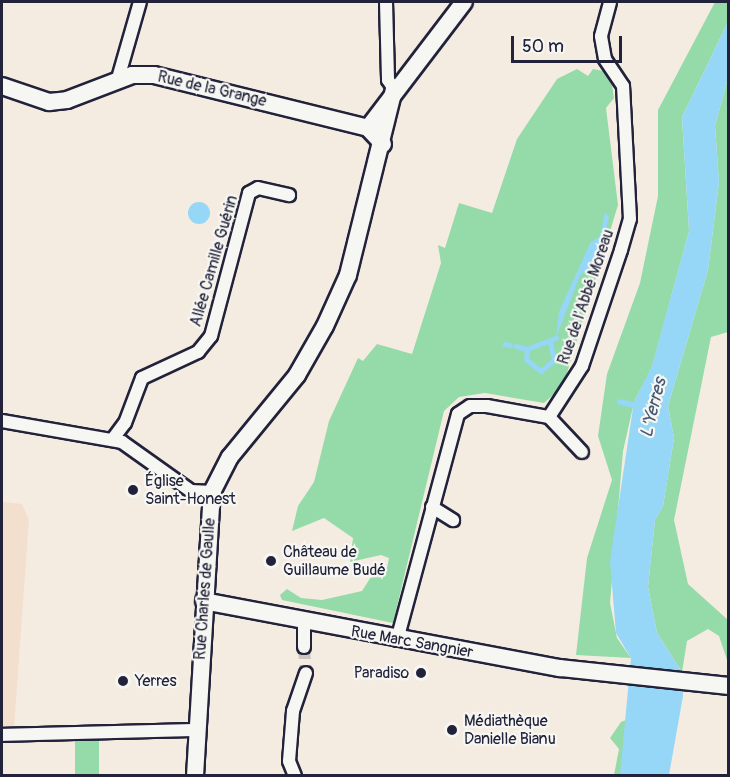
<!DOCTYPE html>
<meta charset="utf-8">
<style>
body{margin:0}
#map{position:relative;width:730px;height:777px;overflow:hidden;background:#f5ece1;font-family:Pangolin,sans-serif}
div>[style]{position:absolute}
.built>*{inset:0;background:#f3dfcd}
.green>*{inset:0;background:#94dba9;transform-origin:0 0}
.water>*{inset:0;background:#96d6f7}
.round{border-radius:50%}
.stream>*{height:4.5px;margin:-2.25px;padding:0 2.25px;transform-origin:2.25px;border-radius:2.25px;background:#96d6f7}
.street-tunnel>*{height:12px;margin-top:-6px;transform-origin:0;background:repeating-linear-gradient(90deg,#cbc4c0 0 12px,transparent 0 18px)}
.roads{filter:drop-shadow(2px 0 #22223b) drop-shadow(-2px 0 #22223b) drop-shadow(0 2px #22223b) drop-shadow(0 -2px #22223b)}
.street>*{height:12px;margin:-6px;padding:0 6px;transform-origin:6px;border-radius:6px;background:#f6f6f2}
.secondary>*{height:16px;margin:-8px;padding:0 8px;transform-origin:8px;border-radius:8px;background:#f6f6f2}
.dots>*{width:16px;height:16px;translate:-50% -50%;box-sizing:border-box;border:3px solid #f6f6f2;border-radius:50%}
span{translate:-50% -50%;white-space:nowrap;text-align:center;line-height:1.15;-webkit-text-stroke:4.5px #f6f6f2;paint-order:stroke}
.street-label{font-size:16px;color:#22223b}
.poi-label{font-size:16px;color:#22223b}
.left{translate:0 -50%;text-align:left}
.right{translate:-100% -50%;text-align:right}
.water-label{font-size:18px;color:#455873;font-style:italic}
.frame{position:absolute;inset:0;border:3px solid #22223b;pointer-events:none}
.scale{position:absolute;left:511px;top:36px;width:111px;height:27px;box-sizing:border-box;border:3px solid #22223b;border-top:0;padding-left:8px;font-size:18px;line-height:21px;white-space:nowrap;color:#22223b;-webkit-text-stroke:4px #f6f6f2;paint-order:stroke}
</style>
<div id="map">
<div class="built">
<div style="clip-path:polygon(2px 502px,22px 504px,29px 520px,14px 728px,2px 728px)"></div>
</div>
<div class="green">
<div style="clip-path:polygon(715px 2px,728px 2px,728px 22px,682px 117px,689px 231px,652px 367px,634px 402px,617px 403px,633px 407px,623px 451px,610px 603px,617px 638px,631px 658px,576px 655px,587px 558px,612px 480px,598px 436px,607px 374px,640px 283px,658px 196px,658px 110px)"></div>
<div style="clip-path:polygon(577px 69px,588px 76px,593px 69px,603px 71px,612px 85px,614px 98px,606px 108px,618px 205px,563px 386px,544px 403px,485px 393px,459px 397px,444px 411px,393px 623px,282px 600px,280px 595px,287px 589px,301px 598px,322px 600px,362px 591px,378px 566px,387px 568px,389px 558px,381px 555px,350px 562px,353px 538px,324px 518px,292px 531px,298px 506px,314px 482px,329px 421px,358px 358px,363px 361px,377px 344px,412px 354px,441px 263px,438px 245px,445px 248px,459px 203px,492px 213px,517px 139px,557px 79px)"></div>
<div style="clip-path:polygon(728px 78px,728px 332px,711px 337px,674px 520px,688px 584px,728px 620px,728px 663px,719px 636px,708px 629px,687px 641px,682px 672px,657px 633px,648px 587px,655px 520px,663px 506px,674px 438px,668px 406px,708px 270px,719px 182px,715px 126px)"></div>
<div style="clip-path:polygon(633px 717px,635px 775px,614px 775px,619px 749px,610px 738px,621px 722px)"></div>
<div style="left:75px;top:739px;width:24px;height:37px"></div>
</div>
<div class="water">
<div style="clip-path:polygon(728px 22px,728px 78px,715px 126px,719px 182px,708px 270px,668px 406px,674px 438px,663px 506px,655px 520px,648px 587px,657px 633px,682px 672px,683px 696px,669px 775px,620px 775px,631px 658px,616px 633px,610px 561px,633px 408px,617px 404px,618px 399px,634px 402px,652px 366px,689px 231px,682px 117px)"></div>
<div class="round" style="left:188px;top:202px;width:22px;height:22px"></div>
<div style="clip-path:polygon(605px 212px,609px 217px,604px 237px,589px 269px,580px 275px,556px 338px,559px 312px,590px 243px,600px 236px)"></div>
</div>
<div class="stream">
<div style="left:505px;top:344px;width:5px;rotate:11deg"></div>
<div style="left:516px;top:346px;width:11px;rotate:15deg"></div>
<div style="left:527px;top:349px;width:31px;rotate:-21deg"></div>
<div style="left:527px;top:349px;width:11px;rotate:90deg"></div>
<div style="left:527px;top:360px;width:18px;rotate:38deg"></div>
<div style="left:541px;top:371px;width:17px;rotate:-40deg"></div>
<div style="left:554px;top:360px;width:17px;rotate:-103deg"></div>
</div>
<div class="street-tunnel">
<div style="left:304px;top:647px;width:26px;rotate:86deg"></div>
</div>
<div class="roads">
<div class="street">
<div style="left:386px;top:2px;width:78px;rotate:88.5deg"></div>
<div style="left:388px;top:80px;width:11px;rotate:56deg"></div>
<div style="left:117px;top:82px;width:83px;rotate:-74deg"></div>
<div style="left:549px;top:417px;width:48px;rotate:46.7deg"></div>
<div style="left:2px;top:421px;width:122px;rotate:9.9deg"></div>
<div style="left:122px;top:442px;width:85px;rotate:35.4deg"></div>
<div style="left:191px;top:491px;width:21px;rotate:3deg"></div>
<div style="left:112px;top:440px;width:21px;rotate:-53deg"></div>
<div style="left:125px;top:423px;width:48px;rotate:-69.3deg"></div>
<div style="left:142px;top:378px;width:62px;rotate:-24.9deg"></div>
<div style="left:198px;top:352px;width:21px;rotate:-51deg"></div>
<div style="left:211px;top:336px;width:148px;rotate:-75.1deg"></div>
<div style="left:249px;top:193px;width:10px;rotate:-29deg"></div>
<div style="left:258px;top:188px;width:32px;rotate:13deg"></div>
<div style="left:432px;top:507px;width:25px;rotate:32deg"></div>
<div style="left:304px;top:622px;width:25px;rotate:90deg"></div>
<div style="left:397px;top:640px;width:234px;rotate:-74.9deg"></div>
<div style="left:458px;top:414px;width:14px;rotate:-34deg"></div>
<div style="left:470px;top:406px;width:17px"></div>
<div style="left:487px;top:406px;width:63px;rotate:10.1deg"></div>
<div style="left:549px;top:417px;width:61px;rotate:-57.1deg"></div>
<div style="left:582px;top:366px;width:122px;rotate:-71.4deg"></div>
<div style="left:621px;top:250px;width:32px;rotate:-74deg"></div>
<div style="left:630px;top:219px;width:133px;rotate:-93deg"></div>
<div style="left:623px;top:86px;width:32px;rotate:-124deg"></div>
<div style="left:605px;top:59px;width:23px;rotate:-100deg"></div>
<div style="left:601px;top:36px;width:35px;rotate:-75deg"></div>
<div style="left:2px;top:735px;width:195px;rotate:-1.5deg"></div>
<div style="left:295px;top:776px;width:16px;rotate:-112deg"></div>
<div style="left:289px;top:761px;width:50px;rotate:-85.4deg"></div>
<div style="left:293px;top:711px;width:40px;rotate:-71.1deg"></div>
</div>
<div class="secondary">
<div style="left:2px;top:86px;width:50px;rotate:18.8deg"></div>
<div style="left:49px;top:102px;width:18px;rotate:-6deg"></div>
<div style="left:67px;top:100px;width:70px;rotate:-21deg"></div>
<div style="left:132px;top:75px;width:22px"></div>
<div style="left:154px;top:75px;width:220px;rotate:13.9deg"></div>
<div style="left:368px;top:128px;width:22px;rotate:47deg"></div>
<div style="left:368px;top:128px;width:158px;rotate:-52.7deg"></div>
<div style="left:204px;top:601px;width:362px;rotate:10.7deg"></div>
<div style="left:560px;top:668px;width:169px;rotate:6.1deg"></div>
<div style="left:195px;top:776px;width:285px;rotate:-86.6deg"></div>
<div style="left:212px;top:492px;width:39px;rotate:-63deg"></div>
<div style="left:230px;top:457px;width:106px;rotate:-50.7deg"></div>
<div style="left:297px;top:375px;width:56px;rotate:-60.3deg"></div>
<div style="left:325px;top:326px;width:56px;rotate:-65.7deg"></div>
<div style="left:348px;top:275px;width:192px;rotate:-76.1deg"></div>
</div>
</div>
<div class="dots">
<div style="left:133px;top:490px;background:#22223b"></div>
<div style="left:271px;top:561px;background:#22223b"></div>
<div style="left:421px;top:673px;background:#22223b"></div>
<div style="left:123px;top:681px;background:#22223b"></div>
<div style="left:452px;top:730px;background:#22223b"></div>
</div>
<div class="street-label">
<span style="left:212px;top:89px;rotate:13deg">Rue de la Grange</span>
<span style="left:214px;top:261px;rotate:-74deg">Allée Camille Guérin</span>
<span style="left:586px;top:297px;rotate:-71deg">Rue de l'Abbé Moreau</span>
<span style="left:205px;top:589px;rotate:-86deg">Rue Charles de Gaulle</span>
<span style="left:412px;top:642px;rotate:10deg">Rue Marc Sangnier</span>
</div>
<div class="poi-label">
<span class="left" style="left:145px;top:490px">Église<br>Saint-Honest</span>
<span class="left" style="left:283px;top:561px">Château de<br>Guillaume Budé</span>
<span class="right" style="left:409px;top:673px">Paradiso</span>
<span class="left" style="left:135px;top:681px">Yerres</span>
<span class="left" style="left:464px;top:730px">Médiathèque<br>Danielle Bianu</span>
</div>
<div class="water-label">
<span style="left:654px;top:408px;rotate:-76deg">L'Yerres</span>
</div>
<div class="frame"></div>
<div class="scale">50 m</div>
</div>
